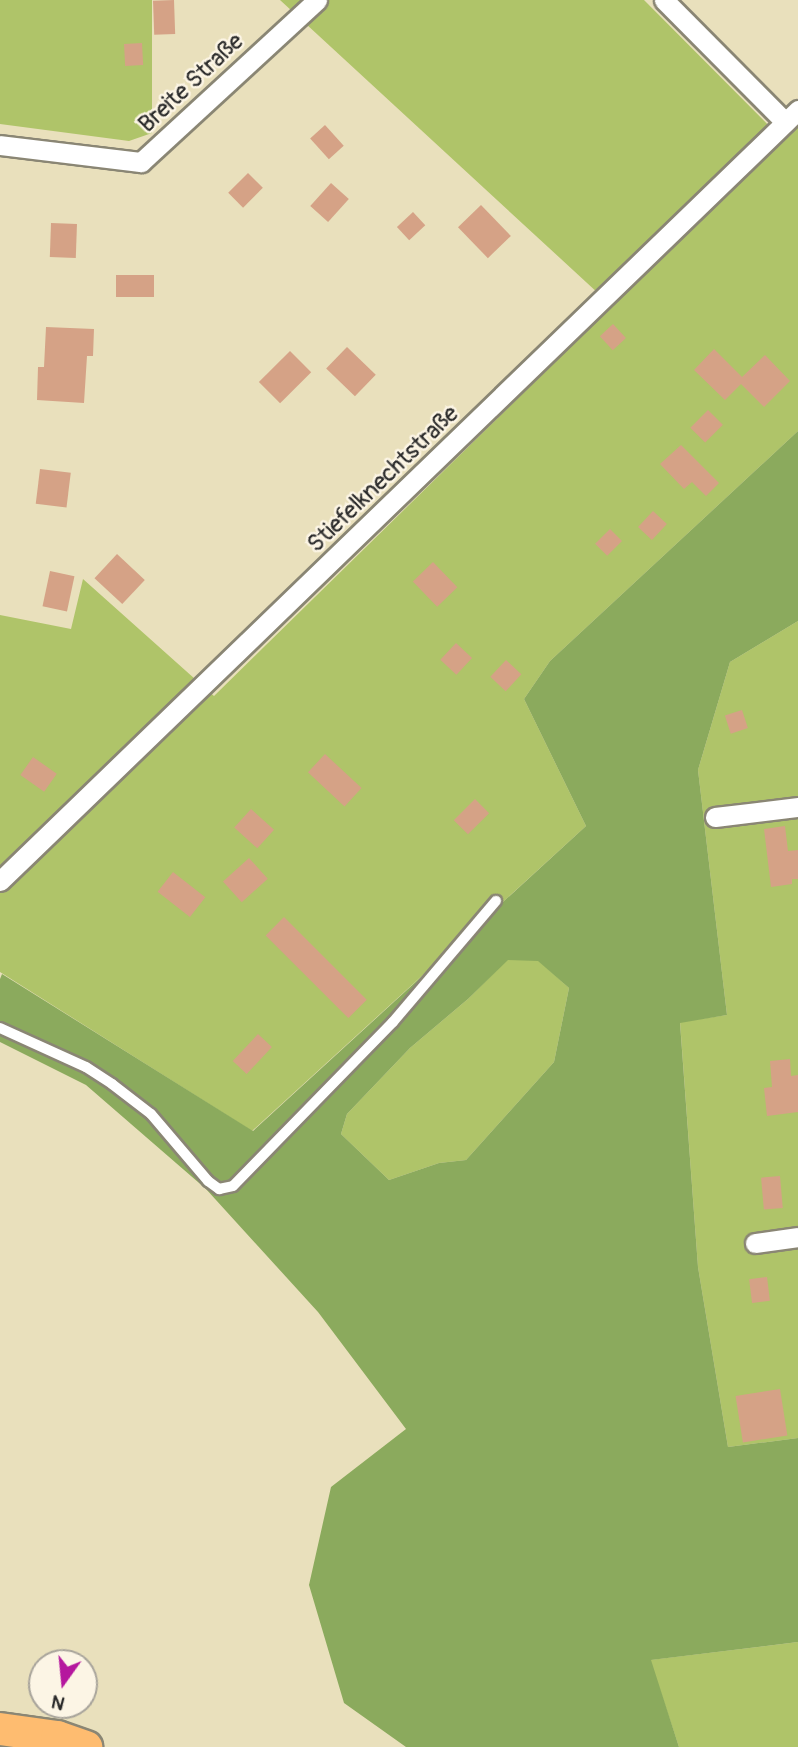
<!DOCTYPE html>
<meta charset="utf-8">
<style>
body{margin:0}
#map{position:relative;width:798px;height:1747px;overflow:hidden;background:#e9e0bc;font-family:Pangolin,sans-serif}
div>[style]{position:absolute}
.green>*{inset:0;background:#afc469}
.forest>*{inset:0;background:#8baa5d}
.building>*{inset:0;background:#d5a286;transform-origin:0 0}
.roads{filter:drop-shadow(2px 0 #8a8674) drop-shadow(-2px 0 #8a8674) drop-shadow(0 2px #8a8674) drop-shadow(0 -2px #8a8674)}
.service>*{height:10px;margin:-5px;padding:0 5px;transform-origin:5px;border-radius:5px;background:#fff}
.minor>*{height:19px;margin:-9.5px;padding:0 9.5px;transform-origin:9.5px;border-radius:9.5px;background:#fff}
.primary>*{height:32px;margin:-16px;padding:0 16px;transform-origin:16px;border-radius:16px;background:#febc70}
span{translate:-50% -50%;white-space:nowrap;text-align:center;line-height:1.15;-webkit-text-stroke:5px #fcf5e5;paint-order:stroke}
.street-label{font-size:24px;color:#2b2b2b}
.north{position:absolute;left:28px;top:1649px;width:70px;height:70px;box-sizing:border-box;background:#fcf5e5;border:2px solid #a8a49b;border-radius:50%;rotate:195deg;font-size:19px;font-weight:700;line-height:28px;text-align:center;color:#2b2b2b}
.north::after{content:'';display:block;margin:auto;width:24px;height:32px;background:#b5179e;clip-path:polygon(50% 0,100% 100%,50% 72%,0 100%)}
</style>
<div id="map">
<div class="green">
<div style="clip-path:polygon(0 0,152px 0,152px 133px,129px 141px,0 124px)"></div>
<div style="clip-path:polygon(280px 0,644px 0,782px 139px,798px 124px,798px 431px,550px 661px,524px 699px,586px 826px,252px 1131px,0 972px,0 615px,71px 629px,83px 579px,214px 696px,612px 306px)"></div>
<div style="clip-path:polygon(798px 621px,798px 1438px,728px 1447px,698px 1267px,680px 1022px,727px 1015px,698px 770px,730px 662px)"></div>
<div style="clip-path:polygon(508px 959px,538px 960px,569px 988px,554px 1062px,466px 1160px,439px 1163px,389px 1180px,341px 1134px,347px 1114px,410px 1048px,468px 999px)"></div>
<div style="clip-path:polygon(798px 1642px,798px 1747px,679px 1747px,650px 1660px)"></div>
</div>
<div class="forest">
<div style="clip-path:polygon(evenodd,798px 431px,798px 621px,730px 662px,698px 770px,727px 1015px,680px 1023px,698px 1267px,728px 1447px,798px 1438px,798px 1642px,651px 1660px,679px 1747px,406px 1747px,344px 1703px,309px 1585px,331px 1487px,406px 1429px,318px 1312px,206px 1189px,86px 1085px,0 1042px,0 979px,2px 974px,253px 1131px,586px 826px,524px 699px,550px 661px,798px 431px,508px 960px,538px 961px,569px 988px,554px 1062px,466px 1160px,439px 1163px,389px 1180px,341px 1134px,347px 1114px,410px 1048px,468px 999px,508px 960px)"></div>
</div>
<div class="building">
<div style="left:174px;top:0;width:34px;height:21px;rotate:88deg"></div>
<div style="left:142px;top:43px;width:22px;height:18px;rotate:87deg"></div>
<div style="left:325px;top:125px;width:28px;height:20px;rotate:48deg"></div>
<div style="left:248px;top:173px;width:21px;height:28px;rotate:45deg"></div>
<div style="left:331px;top:183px;width:24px;height:31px;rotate:42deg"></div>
<div style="left:481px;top:205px;width:43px;height:32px;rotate:46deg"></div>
<div style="left:413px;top:212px;width:18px;height:22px;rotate:47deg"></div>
<div style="left:51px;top:223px;width:26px;height:34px;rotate:2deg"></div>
<div style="left:116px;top:275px;width:38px;height:22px"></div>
<div style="left:613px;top:324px;width:19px;height:18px;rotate:47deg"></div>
<div style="clip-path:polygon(46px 327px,94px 329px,93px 356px,87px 356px,84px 403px,37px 400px,38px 367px,44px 367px)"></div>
<div style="left:347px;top:347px;width:40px;height:30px;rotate:44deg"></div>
<div style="clip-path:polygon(714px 349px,742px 377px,765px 355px,790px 381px,764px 407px,741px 384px,725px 400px,694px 370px)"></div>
<div style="left:290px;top:351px;width:30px;height:44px;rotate:45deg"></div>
<div style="left:708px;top:410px;width:21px;height:25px;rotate:45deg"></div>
<div style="clip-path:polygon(681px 445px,719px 483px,706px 496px,692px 482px,684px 489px,660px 464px)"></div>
<div style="left:40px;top:469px;width:31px;height:35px;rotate:7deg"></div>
<div style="left:653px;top:511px;width:19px;height:22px;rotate:43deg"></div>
<div style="left:610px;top:529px;width:17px;height:21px;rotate:45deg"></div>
<div style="left:117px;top:554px;width:38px;height:33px;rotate:43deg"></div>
<div style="left:433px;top:562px;width:35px;height:28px;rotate:46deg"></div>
<div style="left:50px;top:571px;width:25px;height:36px;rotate:12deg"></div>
<div style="left:456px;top:643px;width:22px;height:23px;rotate:43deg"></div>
<div style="left:506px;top:660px;width:21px;height:23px;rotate:43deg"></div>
<div style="left:742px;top:710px;width:19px;height:18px;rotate:72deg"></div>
<div style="left:325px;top:754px;width:50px;height:25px;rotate:43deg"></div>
<div style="left:33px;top:757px;width:29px;height:22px;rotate:35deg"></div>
<div style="left:475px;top:799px;width:20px;height:30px;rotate:45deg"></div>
<div style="left:251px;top:809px;width:31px;height:25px;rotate:42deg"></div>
<div style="clip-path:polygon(785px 826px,788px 851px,798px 850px,798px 879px,792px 879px,792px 884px,771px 887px,764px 829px)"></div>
<div style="left:249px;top:858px;width:28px;height:35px;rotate:48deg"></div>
<div style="left:173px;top:872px;width:41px;height:25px;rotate:38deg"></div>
<div style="left:284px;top:917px;width:117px;height:26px;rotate:45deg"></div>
<div style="left:258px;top:1034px;width:19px;height:37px;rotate:43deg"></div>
<div style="clip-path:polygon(790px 1059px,791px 1076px,798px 1075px,798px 1112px,767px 1116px,764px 1088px,772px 1087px,770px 1061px)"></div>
<div style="left:780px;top:1176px;width:32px;height:19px;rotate:85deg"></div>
<div style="left:767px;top:1277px;width:24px;height:18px;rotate:83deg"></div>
<div style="left:780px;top:1389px;width:47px;height:45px;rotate:81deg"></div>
</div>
<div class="roads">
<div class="service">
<div style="left:0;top:1028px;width:94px;rotate:24.4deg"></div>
<div style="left:86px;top:1067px;width:31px;rotate:33deg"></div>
<div style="left:112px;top:1084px;width:49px;rotate:37.6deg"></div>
<div style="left:151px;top:1114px;width:88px;rotate:49.6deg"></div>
<div style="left:208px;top:1181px;width:14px;rotate:36deg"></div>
<div style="left:219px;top:1189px;width:14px;rotate:-12deg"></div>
<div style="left:233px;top:1186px;width:229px;rotate:-45.7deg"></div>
<div style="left:393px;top:1022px;width:159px;rotate:-49.6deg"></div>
</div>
<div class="minor">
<div style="left:664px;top:0;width:172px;rotate:45.2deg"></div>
<div style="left:0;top:145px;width:142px;rotate:6.9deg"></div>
<div style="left:141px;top:162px;width:239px;rotate:-42.6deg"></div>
<div style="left:715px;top:817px;width:84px;rotate:-6.9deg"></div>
<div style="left:0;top:881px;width:1110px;rotate:-44.01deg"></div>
<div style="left:755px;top:1243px;width:43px;rotate:-7.9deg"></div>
</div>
<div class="primary">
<div style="left:0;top:1729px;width:58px;rotate:8deg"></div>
<div style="left:57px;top:1737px;width:31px;rotate:19deg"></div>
</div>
</div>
<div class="street-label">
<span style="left:191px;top:83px;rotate:-43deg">Breite Straße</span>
<span style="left:383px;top:479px;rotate:-44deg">Stiefelknechtstraße</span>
</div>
<div class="north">N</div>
</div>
